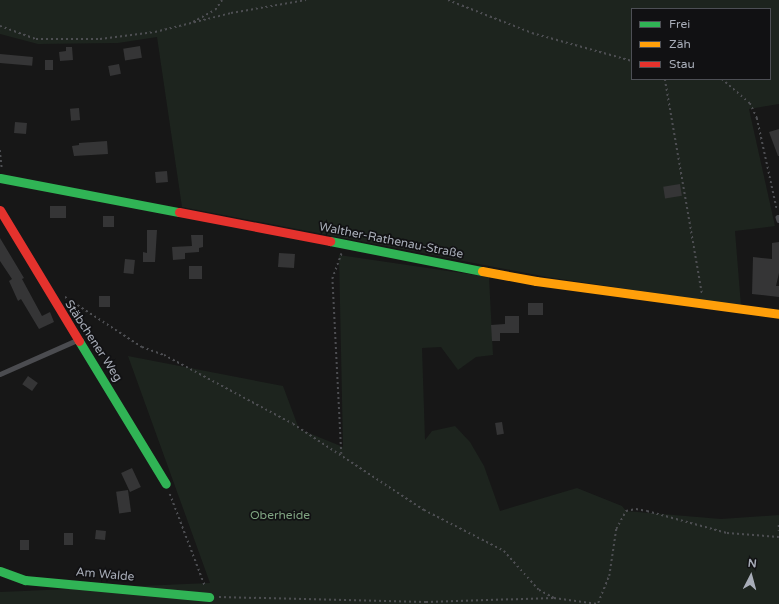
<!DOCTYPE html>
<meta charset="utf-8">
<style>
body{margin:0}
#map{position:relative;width:779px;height:604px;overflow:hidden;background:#171717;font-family:"Varela Round",sans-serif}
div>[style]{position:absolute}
.green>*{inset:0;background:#1d241e}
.building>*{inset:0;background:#353536;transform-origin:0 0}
.path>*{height:1.5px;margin-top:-0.75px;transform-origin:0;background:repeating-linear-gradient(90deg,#4d4e52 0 2px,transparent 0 5px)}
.lane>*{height:4.5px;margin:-2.25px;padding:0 2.25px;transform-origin:2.25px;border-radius:2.25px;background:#4b4c50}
.fast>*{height:9px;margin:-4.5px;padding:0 4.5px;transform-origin:4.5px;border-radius:4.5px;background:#30b455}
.slow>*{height:9px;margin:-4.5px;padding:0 4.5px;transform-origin:4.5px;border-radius:4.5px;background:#ff9f0a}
.jam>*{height:9px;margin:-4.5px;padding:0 4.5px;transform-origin:4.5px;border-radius:4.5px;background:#e5322d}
span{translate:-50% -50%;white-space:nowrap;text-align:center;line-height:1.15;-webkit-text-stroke:3.5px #111113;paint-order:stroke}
.street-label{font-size:12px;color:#a8adb8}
.park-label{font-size:12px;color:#7fa381}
.legend{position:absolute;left:631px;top:8px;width:140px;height:72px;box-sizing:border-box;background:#111113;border:1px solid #4d4f55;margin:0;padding:5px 7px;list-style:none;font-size:12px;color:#a8adb8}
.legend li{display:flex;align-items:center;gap:8px;height:20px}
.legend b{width:20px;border:1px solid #4d4f55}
.north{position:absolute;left:731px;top:556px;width:40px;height:40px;-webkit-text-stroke:3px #111113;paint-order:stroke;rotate:6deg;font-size:11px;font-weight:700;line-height:16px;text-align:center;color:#a8adb8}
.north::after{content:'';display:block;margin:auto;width:14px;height:18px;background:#a8adb8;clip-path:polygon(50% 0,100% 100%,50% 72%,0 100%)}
</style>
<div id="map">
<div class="green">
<div style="clip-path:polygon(evenodd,0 0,779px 0,779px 104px,749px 109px,775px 226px,735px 231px,741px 306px,547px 277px,182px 207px,157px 37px,118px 43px,38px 44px,0 34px,0 0,632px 9px,770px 9px,770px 79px,632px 79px,632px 9px)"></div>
<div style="clip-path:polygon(339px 255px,489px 277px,493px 355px,476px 357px,458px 370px,441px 347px,422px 348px,425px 440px,432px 431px,455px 426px,470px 442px,484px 466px,500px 511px,577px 488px,622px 506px,626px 511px,721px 519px,779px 515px,779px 604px,0 604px,0 592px,210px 583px,128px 356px,283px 386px,299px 429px,343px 447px)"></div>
</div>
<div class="building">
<div style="left:140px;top:46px;width:12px;height:17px;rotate:81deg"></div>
<div style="clip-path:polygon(66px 47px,72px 47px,73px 60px,60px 61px,59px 52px,66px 51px)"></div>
<div style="left:0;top:54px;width:33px;height:9px;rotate:5deg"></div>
<div style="left:45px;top:60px;width:8px;height:10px"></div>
<div style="left:119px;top:64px;width:10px;height:11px;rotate:79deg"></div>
<div style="left:79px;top:108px;width:12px;height:9px;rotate:85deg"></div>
<div style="left:15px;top:122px;width:12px;height:11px;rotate:5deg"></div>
<div style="clip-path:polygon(779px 129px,779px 156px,778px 156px,769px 132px)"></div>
<div style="clip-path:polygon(107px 141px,108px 154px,74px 156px,72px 146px,79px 145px,79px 143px)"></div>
<div style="left:167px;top:171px;width:11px;height:12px;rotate:85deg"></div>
<div style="left:680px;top:184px;width:12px;height:17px;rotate:81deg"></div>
<div style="left:66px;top:206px;width:12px;height:16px;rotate:90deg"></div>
<div style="left:103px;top:216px;width:11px;height:11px"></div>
<div style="clip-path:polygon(147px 230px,157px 230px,155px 262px,143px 262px,143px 252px,147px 253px)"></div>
<div style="clip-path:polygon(191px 235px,203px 235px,203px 247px,199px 248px,199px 252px,185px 253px,185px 259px,173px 260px,172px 247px,192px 246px)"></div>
<div style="clip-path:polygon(0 238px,24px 278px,22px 279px,42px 316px,50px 312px,54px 322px,39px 329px,21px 299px,18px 301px,9px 281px,12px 279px,0 261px)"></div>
<div style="clip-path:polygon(779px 242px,779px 273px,776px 286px,779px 286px,779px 297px,752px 294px,753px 257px,772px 259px,772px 243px)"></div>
<div style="left:279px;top:253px;width:16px;height:14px;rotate:4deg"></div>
<div style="left:125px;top:259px;width:10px;height:14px;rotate:6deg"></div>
<div style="left:202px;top:266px;width:13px;height:13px;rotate:90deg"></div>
<div style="left:99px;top:296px;width:11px;height:11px"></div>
<div style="left:543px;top:303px;width:12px;height:15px;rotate:90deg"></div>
<div style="clip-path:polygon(505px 316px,519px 316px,519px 333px,500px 333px,500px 341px,492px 341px,491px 325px,505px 324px)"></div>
<div style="left:28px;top:376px;width:12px;height:10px;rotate:35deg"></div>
<div style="left:502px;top:422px;width:12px;height:7px;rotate:81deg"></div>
<div style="left:132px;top:468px;width:21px;height:12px;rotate:65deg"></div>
<div style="left:128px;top:490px;width:22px;height:12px;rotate:82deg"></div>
<div style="left:96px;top:530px;width:10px;height:9px;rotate:6deg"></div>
<div style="left:64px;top:533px;width:9px;height:12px"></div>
<div style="left:20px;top:540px;width:9px;height:10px"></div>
</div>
<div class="path">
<div style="left:448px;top:0;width:90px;rotate:21.4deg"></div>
<div style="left:532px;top:33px;width:104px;rotate:15.6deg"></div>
<div style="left:193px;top:22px;width:25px;rotate:-29deg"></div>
<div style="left:215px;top:10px;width:12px;rotate:-55deg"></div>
<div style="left:0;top:26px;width:38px;rotate:20deg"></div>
<div style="left:36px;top:39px;width:64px"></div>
<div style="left:100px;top:39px;width:55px;rotate:-7.3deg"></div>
<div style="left:155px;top:32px;width:78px;rotate:-14deg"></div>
<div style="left:231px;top:13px;width:76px;rotate:-9.8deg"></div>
<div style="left:665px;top:79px;width:218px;rotate:80.2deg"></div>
<div style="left:722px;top:79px;width:37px;rotate:41deg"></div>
<div style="left:750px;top:103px;width:17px;rotate:65deg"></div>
<div style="left:757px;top:118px;width:94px;rotate:77.7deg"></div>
<div style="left:0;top:150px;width:18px;rotate:84deg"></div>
<div style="left:65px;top:297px;width:92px;rotate:33deg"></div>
<div style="left:142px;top:347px;width:23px;rotate:20deg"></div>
<div style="left:164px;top:355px;width:146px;rotate:28.1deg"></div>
<div style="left:293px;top:424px;width:157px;rotate:33.3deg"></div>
<div style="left:424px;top:510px;width:90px;rotate:27.1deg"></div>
<div style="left:504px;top:551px;width:52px;rotate:48.1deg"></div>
<div style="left:539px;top:590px;width:17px;rotate:28deg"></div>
<div style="left:341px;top:454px;width:175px;rotate:-92.9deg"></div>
<div style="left:332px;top:279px;width:27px;rotate:-70deg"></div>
<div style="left:170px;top:494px;width:98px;rotate:69.2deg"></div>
<div style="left:779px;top:525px;width:6px;rotate:90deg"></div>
<div style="left:219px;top:597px;width:207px;rotate:1.4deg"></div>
<div style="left:426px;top:602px;width:128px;rotate:-1.8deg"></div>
<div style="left:554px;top:598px;width:44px;rotate:7.8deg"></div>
<div style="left:598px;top:603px;width:29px;rotate:-68deg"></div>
<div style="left:609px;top:576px;width:48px;rotate:-81.5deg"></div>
<div style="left:616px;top:529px;width:21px;rotate:-61deg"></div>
<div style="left:626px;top:511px;width:10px;rotate:-11deg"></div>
<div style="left:636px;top:509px;width:11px;rotate:10deg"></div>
<div style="left:647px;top:511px;width:83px;rotate:15.4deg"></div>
<div style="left:727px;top:533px;width:52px;rotate:4.4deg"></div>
</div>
<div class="lane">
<div style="left:778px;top:217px;width:3px;rotate:72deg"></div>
<div style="left:0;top:374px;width:84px;rotate:-23.8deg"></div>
</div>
<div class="fast">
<div style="left:0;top:178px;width:182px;rotate:10.8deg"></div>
<div style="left:330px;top:241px;width:155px;rotate:11.2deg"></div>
<div style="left:79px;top:341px;width:167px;rotate:58.7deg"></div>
<div style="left:0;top:571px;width:27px;rotate:20deg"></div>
<div style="left:25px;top:580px;width:185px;rotate:5.3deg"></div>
</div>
<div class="slow">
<div style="left:482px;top:271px;width:55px;rotate:10.5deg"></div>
<div style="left:536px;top:281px;width:245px;rotate:7.7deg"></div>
</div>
<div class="jam">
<div style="left:0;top:210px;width:153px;rotate:58.9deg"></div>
<div style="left:179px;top:212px;width:154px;rotate:10.9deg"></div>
</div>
<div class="street-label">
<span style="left:391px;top:241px;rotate:11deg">Walther-Rathenau-Straße</span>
<span style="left:93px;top:341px;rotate:57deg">Stäbchener Weg</span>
<span style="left:105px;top:575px;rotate:5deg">Am Walde</span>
</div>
<div class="park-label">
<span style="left:280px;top:516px">Oberheide</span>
</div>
<ul class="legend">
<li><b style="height:5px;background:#30b455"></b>Frei</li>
<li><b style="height:5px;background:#ff9f0a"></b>Zäh</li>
<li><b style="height:5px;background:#e5322d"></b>Stau</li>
</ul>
<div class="north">N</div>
</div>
